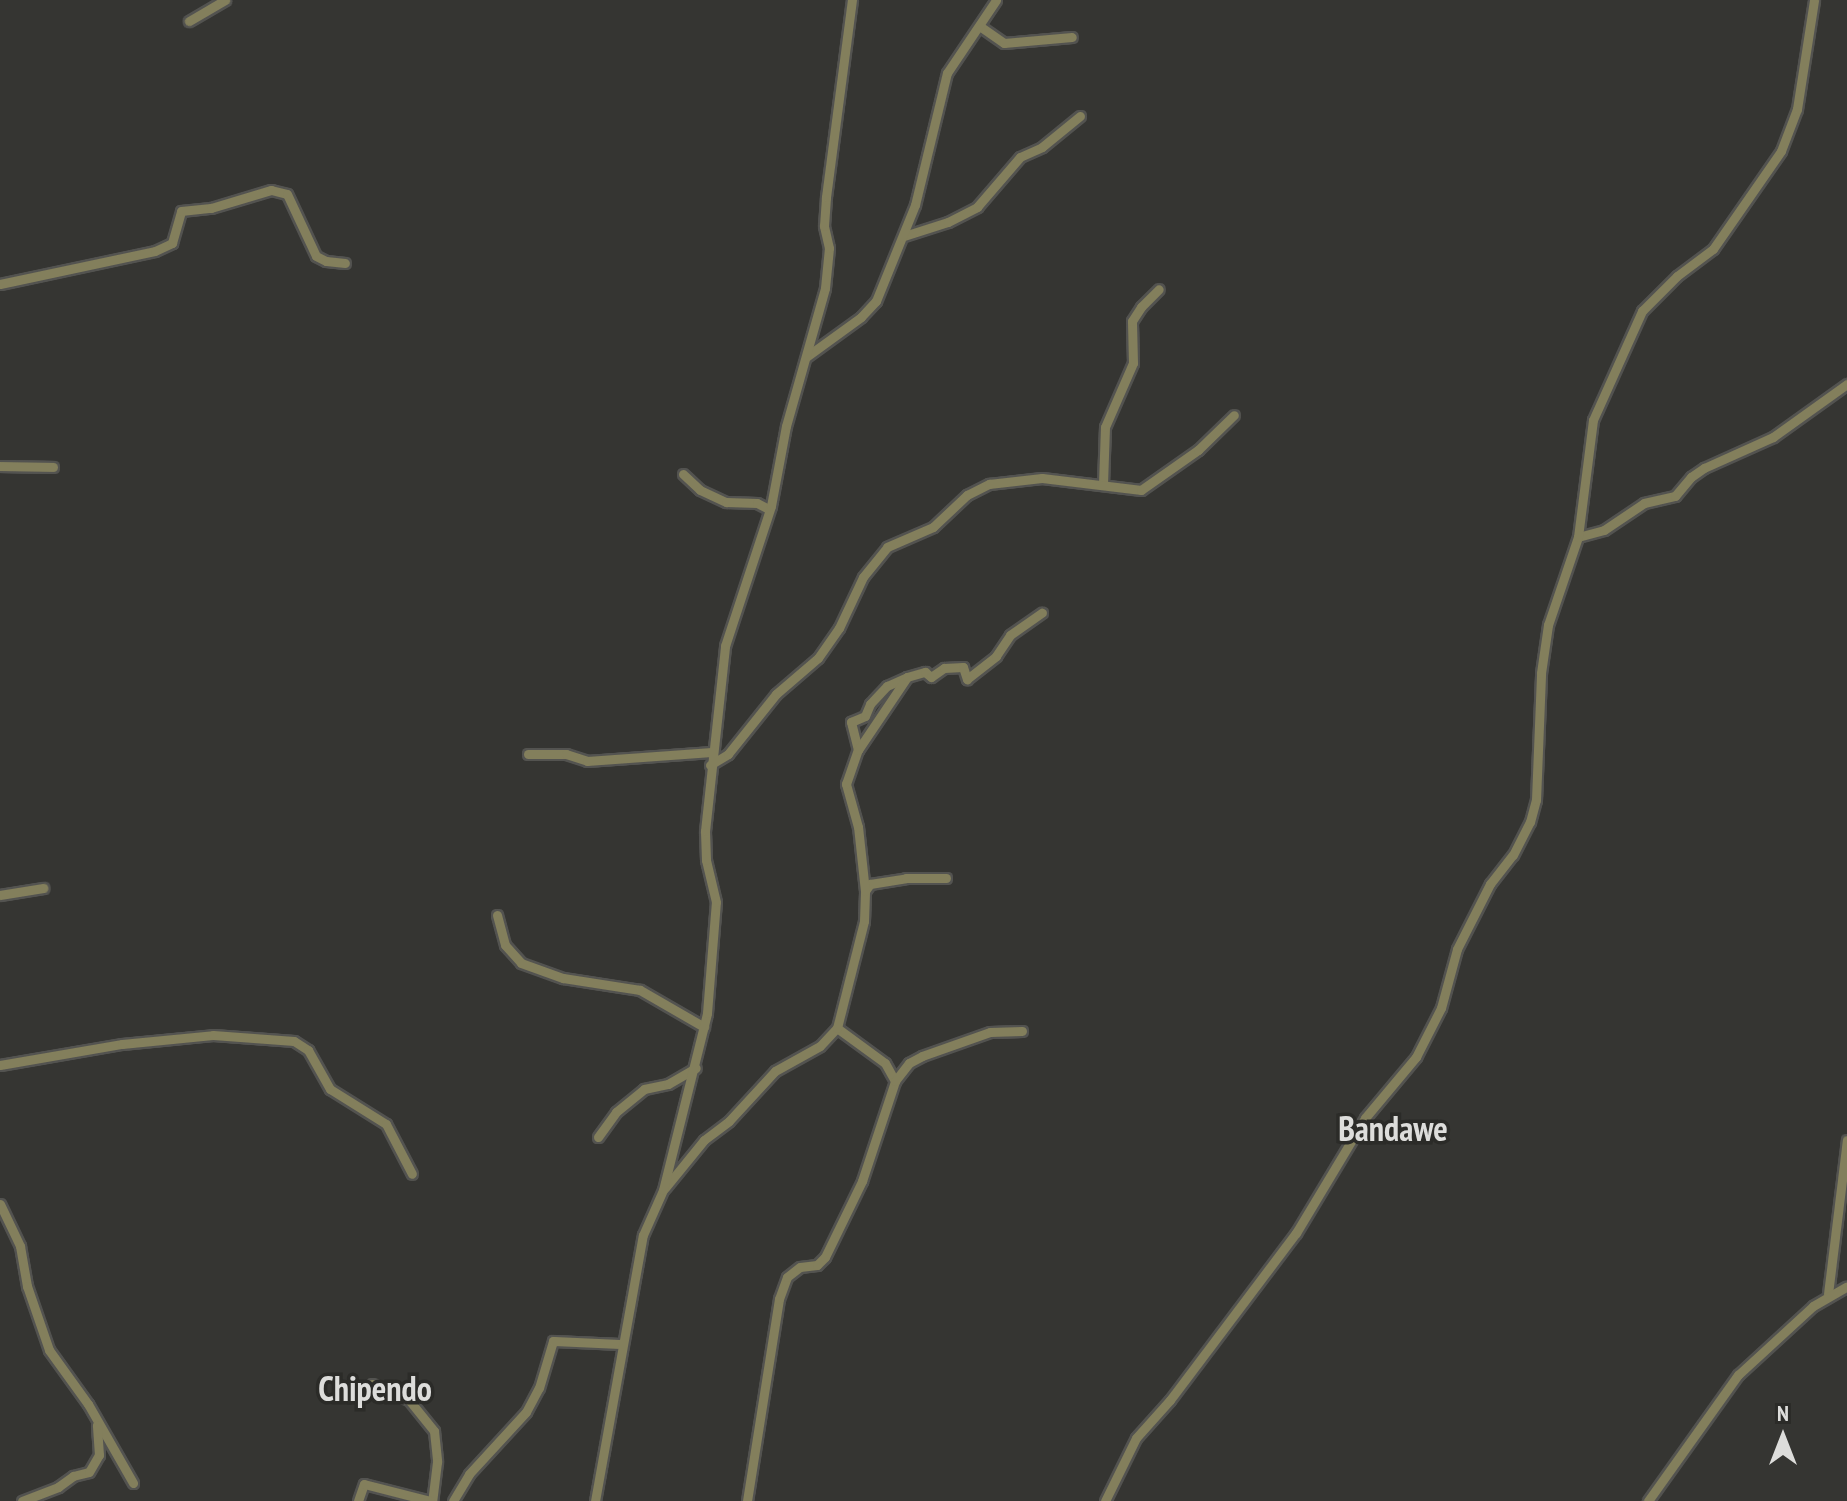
<!DOCTYPE html>
<style>
body{margin:0}
#map{position:relative;width:1847px;height:1501px;overflow:hidden;background:#353532;font-family:"PT Sans Narrow",sans-serif}
div>[style]{position:absolute}
.roads{filter:drop-shadow(2px 0 #535350) drop-shadow(-2px 0 #535350) drop-shadow(0 2px #535350) drop-shadow(0 -2px #535350)}
.minor>*{height:9px;margin:-4.5px;padding:0 4.5px;transform-origin:4.5px;border-radius:4.5px;background:#837f5c}
span{translate:-50% -50%;white-space:nowrap;text-align:center;line-height:1.15;-webkit-text-stroke:7px #2b2b28;paint-order:stroke}
.quarter-label{font-size:34px;color:#dddddb;font-weight:700}
.north{position:absolute;left:1743px;top:1397px;width:80px;height:80px;-webkit-text-stroke:6px #2b2b28;paint-order:stroke;rotate:0deg;font-size:22px;font-weight:700;line-height:32px;text-align:center;color:#dddddb}
.north::after{content:'';display:block;margin:auto;width:28px;height:36px;background:#dddddb;clip-path:polygon(50% 0,100% 100%,50% 72%,0 100%)}
</style>
<div id="map">
<div class="roads">
<div class="minor">
<div style="left:189px;top:21px;width:42px;rotate:-30.3deg"></div>
<div style="left:981px;top:27px;width:28px;rotate:35deg"></div>
<div style="left:1004px;top:43px;width:68px;rotate:-5deg"></div>
<div style="left:904px;top:236px;width:46px;rotate:-17.7deg"></div>
<div style="left:948px;top:222px;width:33px;rotate:-27deg"></div>
<div style="left:977px;top:207px;width:66px;rotate:-49.3deg"></div>
<div style="left:1020px;top:157px;width:24px;rotate:-24deg"></div>
<div style="left:1042px;top:147px;width:49px;rotate:-39.2deg"></div>
<div style="left:0;top:284px;width:158px;rotate:-12deg"></div>
<div style="left:155px;top:251px;width:19px;rotate:-25deg"></div>
<div style="left:172px;top:243px;width:33px;rotate:-74deg"></div>
<div style="left:181px;top:211px;width:30px;rotate:-6deg"></div>
<div style="left:211px;top:208px;width:63px;rotate:-16.7deg"></div>
<div style="left:271px;top:190px;width:16px;rotate:14deg"></div>
<div style="left:287px;top:194px;width:68px;rotate:64.9deg"></div>
<div style="left:316px;top:256px;width:11px;rotate:27deg"></div>
<div style="left:326px;top:261px;width:19px;rotate:6deg"></div>
<div style="left:806px;top:357px;width:68px;rotate:-36deg"></div>
<div style="left:861px;top:317px;width:22px;rotate:-47deg"></div>
<div style="left:876px;top:301px;width:104px;rotate:-67.9deg"></div>
<div style="left:915px;top:205px;width:136px;rotate:-76.4deg"></div>
<div style="left:947px;top:73px;width:88px;rotate:-56.1deg"></div>
<div style="left:0;top:466px;width:53px;rotate:1.1deg"></div>
<div style="left:683px;top:474px;width:23px;rotate:43deg"></div>
<div style="left:700px;top:490px;width:29px;rotate:25deg"></div>
<div style="left:726px;top:502px;width:31px;rotate:2deg"></div>
<div style="left:757px;top:503px;width:13px;rotate:27deg"></div>
<div style="left:1103px;top:484px;width:57px;rotate:-88deg"></div>
<div style="left:1105px;top:427px;width:70px;rotate:-66.4deg"></div>
<div style="left:1133px;top:363px;width:42px;rotate:-91.4deg"></div>
<div style="left:1132px;top:321px;width:17px;rotate:-57deg"></div>
<div style="left:1141px;top:307px;width:25px;rotate:-45deg"></div>
<div style="left:1578px;top:537px;width:27px;rotate:-15deg"></div>
<div style="left:1604px;top:530px;width:48px;rotate:-34deg"></div>
<div style="left:1644px;top:503px;width:32px;rotate:-13deg"></div>
<div style="left:1675px;top:496px;width:25px;rotate:-50deg"></div>
<div style="left:1691px;top:477px;width:16px;rotate:-35deg"></div>
<div style="left:1704px;top:468px;width:76px;rotate:-24.2deg"></div>
<div style="left:1773px;top:437px;width:91px;rotate:-35.6deg"></div>
<div style="left:858px;top:750px;width:29px;rotate:-104deg"></div>
<div style="left:851px;top:722px;width:15px;rotate:-23deg"></div>
<div style="left:865px;top:716px;width:13px;rotate:-67deg"></div>
<div style="left:870px;top:704px;width:25px;rotate:-47deg"></div>
<div style="left:887px;top:686px;width:22px;rotate:-24deg"></div>
<div style="left:528px;top:754px;width:38px"></div>
<div style="left:566px;top:754px;width:22px;rotate:18deg"></div>
<div style="left:587px;top:761px;width:125px;rotate:-4.1deg"></div>
<div style="left:710px;top:765px;width:21px;rotate:-31deg"></div>
<div style="left:728px;top:754px;width:77px;rotate:-51.3deg"></div>
<div style="left:776px;top:694px;width:55px;rotate:-40.6deg"></div>
<div style="left:818px;top:658px;width:37px;rotate:-55deg"></div>
<div style="left:839px;top:628px;width:56px;rotate:-64.8deg"></div>
<div style="left:863px;top:577px;width:38px;rotate:-51deg"></div>
<div style="left:887px;top:547px;width:50px;rotate:-23.5deg"></div>
<div style="left:933px;top:527px;width:47px;rotate:-43.3deg"></div>
<div style="left:967px;top:495px;width:25px;rotate:-27deg"></div>
<div style="left:989px;top:484px;width:53px;rotate:-6.5deg"></div>
<div style="left:1042px;top:478px;width:100px;rotate:6.9deg"></div>
<div style="left:1141px;top:490px;width:70px;rotate:-35.1deg"></div>
<div style="left:1198px;top:450px;width:50px;rotate:-44.2deg"></div>
<div style="left:865px;top:891px;width:9px;rotate:-54deg"></div>
<div style="left:870px;top:884px;width:36px;rotate:-9deg"></div>
<div style="left:906px;top:878px;width:40px"></div>
<div style="left:0;top:895px;width:44px;rotate:-9.2deg"></div>
<div style="left:497px;top:915px;width:31px;rotate:75deg"></div>
<div style="left:505px;top:945px;width:24px;rotate:48deg"></div>
<div style="left:521px;top:963px;width:45px;rotate:19.7deg"></div>
<div style="left:563px;top:978px;width:78px;rotate:8.9deg"></div>
<div style="left:640px;top:990px;width:74px;rotate:30deg"></div>
<div style="left:837px;top:1028px;width:59px;rotate:36.1deg"></div>
<div style="left:885px;top:1063px;width:21px;rotate:61deg"></div>
<div style="left:0;top:1065px;width:124px;rotate:-9.8deg"></div>
<div style="left:122px;top:1044px;width:91px;rotate:-5.6deg"></div>
<div style="left:213px;top:1035px;width:81px;rotate:4.2deg"></div>
<div style="left:294px;top:1041px;width:17px;rotate:33deg"></div>
<div style="left:308px;top:1050px;width:45px;rotate:60.6deg"></div>
<div style="left:330px;top:1089px;width:66px;rotate:32deg"></div>
<div style="left:386px;top:1124px;width:56px;rotate:62.5deg"></div>
<div style="left:598px;top:1137px;width:31px;rotate:-54deg"></div>
<div style="left:616px;top:1112px;width:36px;rotate:-39deg"></div>
<div style="left:644px;top:1089px;width:25px;rotate:-12deg"></div>
<div style="left:668px;top:1084px;width:32px;rotate:-30deg"></div>
<div style="left:665px;top:1188px;width:62px;rotate:-50.9deg"></div>
<div style="left:704px;top:1140px;width:31px;rotate:-37deg"></div>
<div style="left:729px;top:1121px;width:68px;rotate:-47.4deg"></div>
<div style="left:775px;top:1071px;width:51px;rotate:-29.1deg"></div>
<div style="left:820px;top:1046px;width:25px;rotate:-47deg"></div>
<div style="left:837px;top:1028px;width:110px;rotate:-75.8deg"></div>
<div style="left:864px;top:921px;width:30px;rotate:-88deg"></div>
<div style="left:865px;top:891px;width:64px;rotate:-96.2deg"></div>
<div style="left:858px;top:827px;width:45px;rotate:-105.6deg"></div>
<div style="left:846px;top:784px;width:36px;rotate:-71deg"></div>
<div style="left:858px;top:750px;width:88px;rotate:-56.1deg"></div>
<div style="left:907px;top:677px;width:19px;rotate:-16deg"></div>
<div style="left:925px;top:672px;width:8px;rotate:40deg"></div>
<div style="left:931px;top:677px;width:16px;rotate:-35deg"></div>
<div style="left:944px;top:668px;width:19px;rotate:-3deg"></div>
<div style="left:963px;top:667px;width:13px;rotate:72deg"></div>
<div style="left:967px;top:679px;width:37px;rotate:-38deg"></div>
<div style="left:996px;top:656px;width:25px;rotate:-56deg"></div>
<div style="left:1010px;top:635px;width:39px;rotate:-35deg"></div>
<div style="left:0;top:1204px;width:47px;rotate:64.5deg"></div>
<div style="left:20px;top:1246px;width:41px;rotate:80.1deg"></div>
<div style="left:27px;top:1286px;width:68px;rotate:71deg"></div>
<div style="left:49px;top:1350px;width:67px;rotate:54.2deg"></div>
<div style="left:88px;top:1404px;width:91px;rotate:60.3deg"></div>
<div style="left:1828px;top:1294px;width:155px;rotate:-83deg"></div>
<div style="left:372px;top:1384px;width:40px;rotate:23.4deg"></div>
<div style="left:409px;top:1400px;width:40px;rotate:51deg"></div>
<div style="left:434px;top:1431px;width:31px;rotate:84deg"></div>
<div style="left:437px;top:1462px;width:39px;rotate:97deg"></div>
<div style="left:22px;top:1501px;width:39px;rotate:-21deg"></div>
<div style="left:58px;top:1487px;width:19px;rotate:-36deg"></div>
<div style="left:73px;top:1476px;width:16px;rotate:-14deg"></div>
<div style="left:89px;top:1472px;width:20px;rotate:-60deg"></div>
<div style="left:99px;top:1455px;width:30px;rotate:-94deg"></div>
<div style="left:358px;top:1501px;width:18px;rotate:-71deg"></div>
<div style="left:364px;top:1484px;width:68px;rotate:14.4deg"></div>
<div style="left:453px;top:1501px;width:31px;rotate:-59deg"></div>
<div style="left:469px;top:1474px;width:84px;rotate:-47.4deg"></div>
<div style="left:526px;top:1412px;width:27px;rotate:-62deg"></div>
<div style="left:539px;top:1388px;width:49px;rotate:-73.4deg"></div>
<div style="left:553px;top:1341px;width:68px;rotate:2.5deg"></div>
<div style="left:595px;top:1501px;width:270px;rotate:-79.8deg"></div>
<div style="left:643px;top:1235px;width:49px;rotate:-66deg"></div>
<div style="left:663px;top:1190px;width:182px;rotate:-76deg"></div>
<div style="left:707px;top:1013px;width:111px;rotate:-85.4deg"></div>
<div style="left:716px;top:902px;width:43px;rotate:-103.4deg"></div>
<div style="left:706px;top:860px;width:29px;rotate:-92deg"></div>
<div style="left:705px;top:831px;width:186px;rotate:-83.8deg"></div>
<div style="left:725px;top:646px;width:147px;rotate:-71.8deg"></div>
<div style="left:771px;top:506px;width:81px;rotate:-79.4deg"></div>
<div style="left:786px;top:426px;width:143px;rotate:-74.2deg"></div>
<div style="left:825px;top:288px;width:40px;rotate:-84.3deg"></div>
<div style="left:829px;top:248px;width:23px;rotate:-103deg"></div>
<div style="left:824px;top:226px;width:29px;rotate:-86deg"></div>
<div style="left:826px;top:197px;width:199px;rotate:-82.5deg"></div>
<div style="left:747px;top:1501px;width:205px;rotate:-81deg"></div>
<div style="left:779px;top:1299px;width:23px;rotate:-70deg"></div>
<div style="left:787px;top:1277px;width:16px;rotate:-38deg"></div>
<div style="left:800px;top:1267px;width:17px;rotate:-7deg"></div>
<div style="left:817px;top:1265px;width:11px;rotate:-45deg"></div>
<div style="left:825px;top:1257px;width:85px;rotate:-64deg"></div>
<div style="left:862px;top:1181px;width:105px;rotate:-71.7deg"></div>
<div style="left:895px;top:1081px;width:23px;rotate:-52deg"></div>
<div style="left:909px;top:1063px;width:15px;rotate:-28deg"></div>
<div style="left:922px;top:1056px;width:72px;rotate:-19.4deg"></div>
<div style="left:990px;top:1032px;width:32px;rotate:-2deg"></div>
<div style="left:1105px;top:1501px;width:70px;rotate:-63.8deg"></div>
<div style="left:1136px;top:1438px;width:51px;rotate:-48.2deg"></div>
<div style="left:1170px;top:1400px;width:209px;rotate:-53deg"></div>
<div style="left:1296px;top:1233px;width:134px;rotate:-59deg"></div>
<div style="left:1365px;top:1118px;width:80px;rotate:-50.1deg"></div>
<div style="left:1416px;top:1057px;width:55px;rotate:-63deg"></div>
<div style="left:1441px;top:1008px;width:61px;rotate:-74.8deg"></div>
<div style="left:1457px;top:949px;width:73px;rotate:-63.1deg"></div>
<div style="left:1490px;top:884px;width:37px;rotate:-52deg"></div>
<div style="left:1513px;top:855px;width:37px;rotate:-63deg"></div>
<div style="left:1530px;top:822px;width:23px;rotate:-75deg"></div>
<div style="left:1536px;top:800px;width:127px;rotate:-87.7deg"></div>
<div style="left:1541px;top:673px;width:49px;rotate:-81.7deg"></div>
<div style="left:1548px;top:625px;width:93px;rotate:-71.2deg"></div>
<div style="left:1578px;top:537px;width:118px;rotate:-82.7deg"></div>
<div style="left:1593px;top:420px;width:120px;rotate:-65.8deg"></div>
<div style="left:1642px;top:311px;width:49px;rotate:-45deg"></div>
<div style="left:1677px;top:276px;width:45px;rotate:-36.9deg"></div>
<div style="left:1713px;top:249px;width:119px;rotate:-55.2deg"></div>
<div style="left:1781px;top:151px;width:45px;rotate:-69.1deg"></div>
<div style="left:1797px;top:109px;width:110px;rotate:-81.1deg"></div>
<div style="left:1648px;top:1501px;width:155px;rotate:-54.5deg"></div>
<div style="left:1738px;top:1375px;width:102px;rotate:-42.6deg"></div>
<div style="left:1813px;top:1306px;width:39px;rotate:-30deg"></div>
</div>
</div>
<div class="quarter-label">
<span style="left:1393px;top:1129px">Bandawe</span>
<span style="left:375px;top:1389px">Chipendo</span>
</div>
<div class="north">N</div>
</div>
